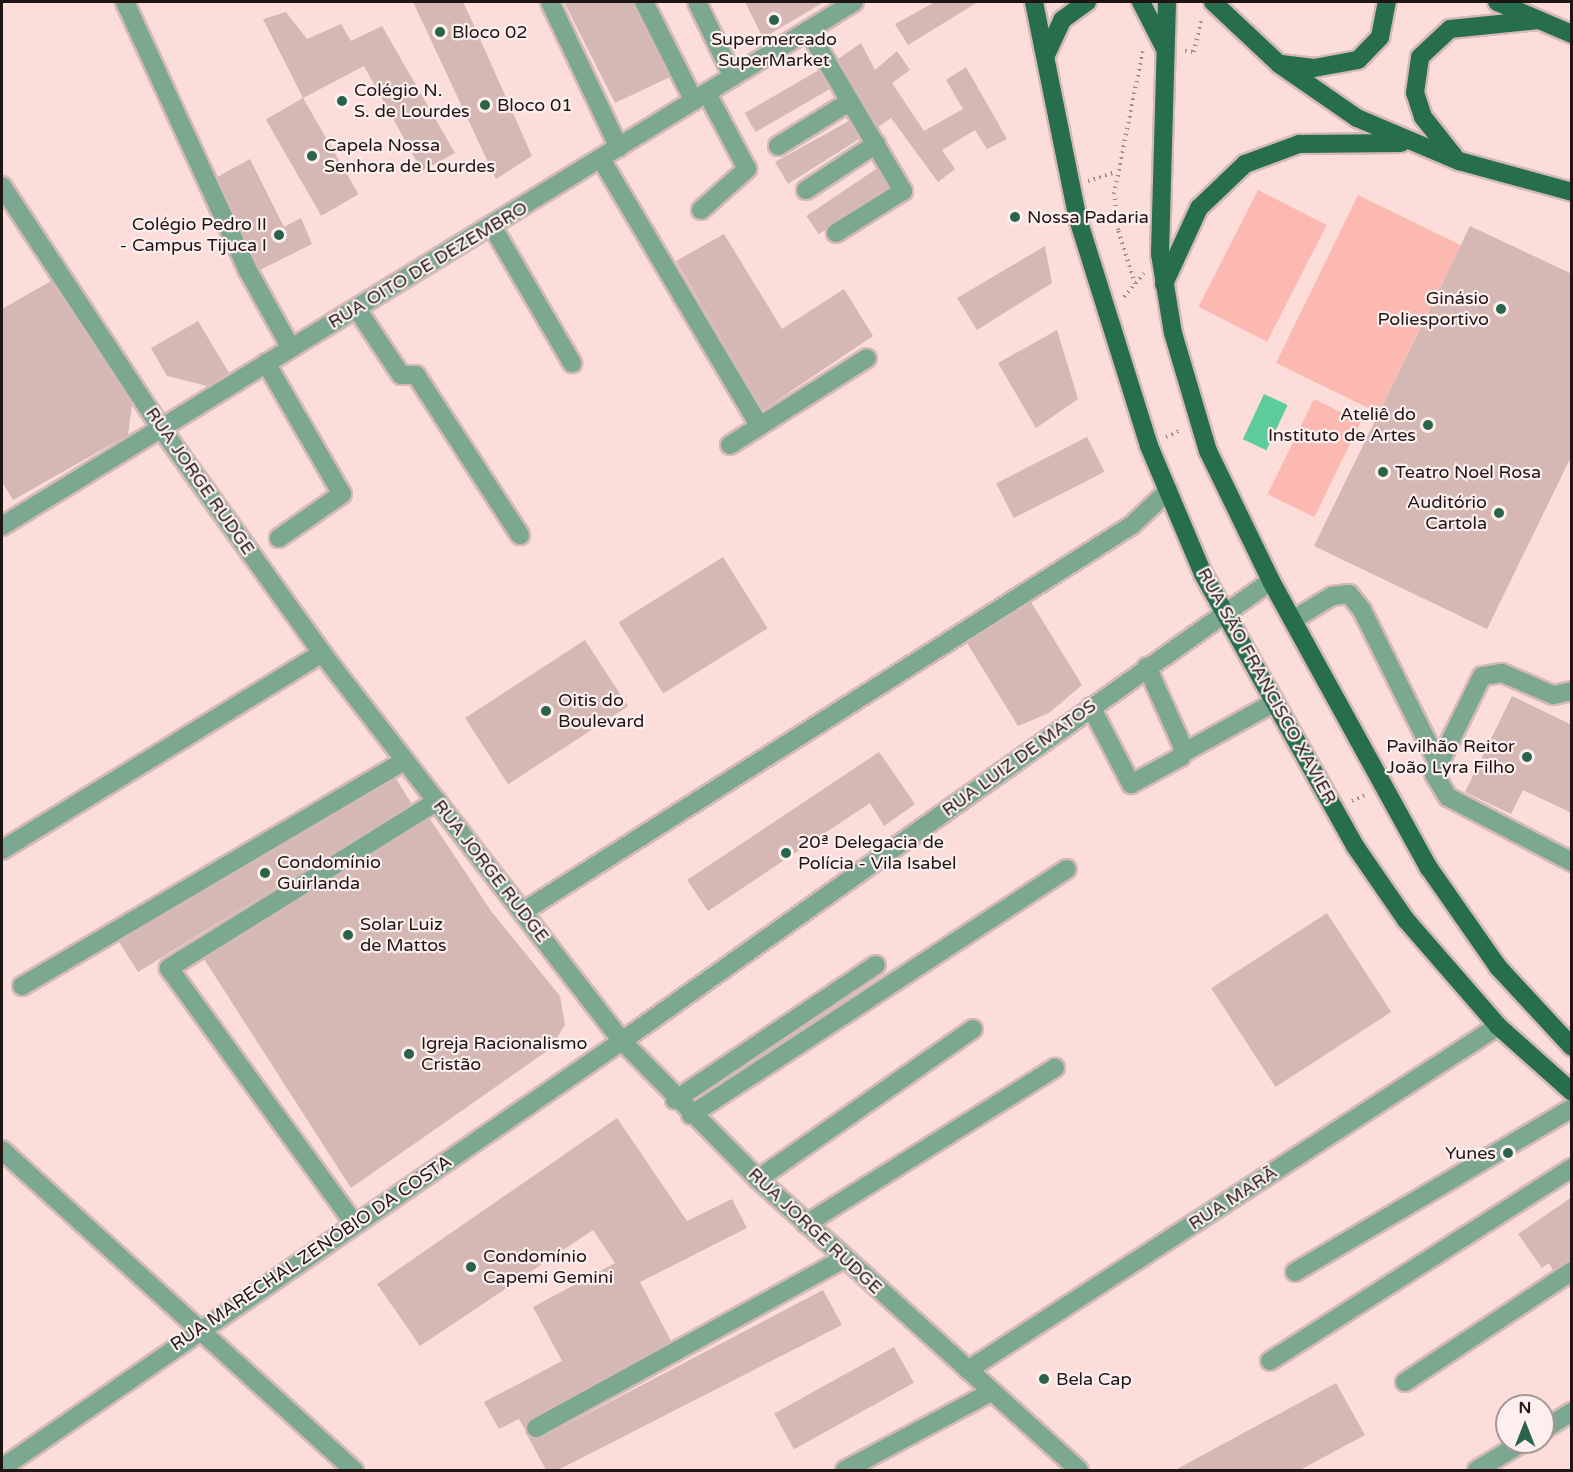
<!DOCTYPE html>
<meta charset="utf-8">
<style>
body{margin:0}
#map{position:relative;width:1573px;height:1472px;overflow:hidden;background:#fcddd9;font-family:"Varela Round",sans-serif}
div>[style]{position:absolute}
.green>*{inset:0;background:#fcb9b1;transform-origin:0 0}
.water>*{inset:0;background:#5ccc9a;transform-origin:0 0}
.building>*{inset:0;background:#d5b8b4;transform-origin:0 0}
.path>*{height:4px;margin-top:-2px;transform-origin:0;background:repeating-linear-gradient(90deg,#a08a87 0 1.5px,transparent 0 6px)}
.roads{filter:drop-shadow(2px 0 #d4b9b6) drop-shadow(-2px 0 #d4b9b6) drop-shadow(0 2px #d4b9b6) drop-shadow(0 -2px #d4b9b6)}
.minor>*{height:18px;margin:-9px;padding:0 9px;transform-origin:9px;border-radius:9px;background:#7ca791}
.major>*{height:18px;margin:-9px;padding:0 9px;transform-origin:9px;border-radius:9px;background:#276e4f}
.dots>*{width:16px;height:16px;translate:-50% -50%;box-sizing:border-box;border:3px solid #fcefee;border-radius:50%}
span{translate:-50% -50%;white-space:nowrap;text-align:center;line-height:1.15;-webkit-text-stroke:4.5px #fcefee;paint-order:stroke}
.poi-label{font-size:18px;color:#1f1514}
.left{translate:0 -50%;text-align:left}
.right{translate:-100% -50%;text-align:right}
.street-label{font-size:18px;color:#1f1514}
.frame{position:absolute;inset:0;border:3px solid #1f1514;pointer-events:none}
.north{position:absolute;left:1495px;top:1394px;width:60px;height:60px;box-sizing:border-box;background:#fcefee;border:2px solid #a49897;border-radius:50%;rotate:0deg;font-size:16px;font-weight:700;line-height:24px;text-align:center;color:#1f1514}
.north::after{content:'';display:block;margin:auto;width:21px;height:27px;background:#2b634a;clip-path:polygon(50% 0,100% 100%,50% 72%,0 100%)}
</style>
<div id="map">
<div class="green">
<div style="left:1258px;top:190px;width:77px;height:131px;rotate:27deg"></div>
<div style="left:1358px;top:195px;width:114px;height:187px;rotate:26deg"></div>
<div style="left:1314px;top:399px;width:52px;height:106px;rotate:26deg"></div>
</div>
<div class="water">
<div style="left:1264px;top:394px;width:26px;height:50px;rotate:25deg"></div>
</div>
<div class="building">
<div style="clip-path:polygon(413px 2px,463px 2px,472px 21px,532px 156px,496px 179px)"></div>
<div style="clip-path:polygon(564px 2px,633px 2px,670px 77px,615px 103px)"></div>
<div style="clip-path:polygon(745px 2px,824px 2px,763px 38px)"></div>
<div style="clip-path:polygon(935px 2px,978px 2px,908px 45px,895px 24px)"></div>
<div style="clip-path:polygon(286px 12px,307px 39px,341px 24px,351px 41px,382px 26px,455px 153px,422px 171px,364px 66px,303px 98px,263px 19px)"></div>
<div style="clip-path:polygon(861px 43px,875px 70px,897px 51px,910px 70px,892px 83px,924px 131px,963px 109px,946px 80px,966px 67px,1007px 139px,987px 149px,975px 130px,942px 150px,955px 169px,938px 182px,891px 118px,878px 127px,838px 59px)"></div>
<div style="left:819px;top:70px;width:22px;height:86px;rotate:60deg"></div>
<div style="left:303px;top:98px;width:111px;height:43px;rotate:60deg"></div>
<div style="clip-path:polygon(849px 121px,859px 139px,788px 184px,775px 162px)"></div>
<div style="clip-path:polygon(250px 159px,284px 227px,301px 218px,312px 244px,260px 270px,217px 177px)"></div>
<div style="left:876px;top:169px;width:22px;height:84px;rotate:56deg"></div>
<div style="clip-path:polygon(1470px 226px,1572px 274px,1572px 455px,1487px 629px,1314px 546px)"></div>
<div style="clip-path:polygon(724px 234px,782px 329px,844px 289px,873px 336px,763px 410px,676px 261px)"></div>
<div style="clip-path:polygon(1045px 246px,1052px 283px,977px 330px,957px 298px)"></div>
<div style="clip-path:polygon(51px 281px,132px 405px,128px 435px,13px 500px,2px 482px,2px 309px)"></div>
<div style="clip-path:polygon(198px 321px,229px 373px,207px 386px,167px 376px,151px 348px)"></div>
<div style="clip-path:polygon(1057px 330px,1078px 399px,1036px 428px,998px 363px)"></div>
<div style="left:1087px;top:437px;width:39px;height:102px;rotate:63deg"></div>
<div style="left:723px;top:557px;width:84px;height:123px;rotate:58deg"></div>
<div style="clip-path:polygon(1031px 602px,1082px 685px,1049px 713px,1018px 726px,967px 643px)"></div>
<div style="left:585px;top:640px;width:79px;height:143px;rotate:57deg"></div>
<div style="clip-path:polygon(1512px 696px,1572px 725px,1572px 813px,1523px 790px,1511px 814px,1465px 792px)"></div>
<div style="clip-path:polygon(879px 752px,915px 804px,884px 826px,870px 803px,708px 911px,687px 880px)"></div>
<div style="clip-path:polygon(396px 779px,412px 804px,138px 972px,119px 942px)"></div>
<div style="clip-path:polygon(430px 819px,491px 911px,560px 996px,565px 1025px,550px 1049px,351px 1188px,204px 959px)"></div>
<div style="left:1327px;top:913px;width:118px;height:138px;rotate:57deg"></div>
<div style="clip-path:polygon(617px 1118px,687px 1221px,732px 1199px,747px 1228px,640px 1282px,671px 1341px,531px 1418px,526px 1431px,519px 1419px,499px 1429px,484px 1402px,562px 1361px,533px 1307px,615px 1263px,593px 1230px,420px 1346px,377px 1284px)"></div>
<div style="clip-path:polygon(1572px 1197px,1572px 1260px,1553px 1270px,1549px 1263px,1542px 1268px,1518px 1234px)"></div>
<div style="clip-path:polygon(823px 1290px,842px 1325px,558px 1470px,546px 1470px,527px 1435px,541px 1438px)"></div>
<div style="left:894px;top:1347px;width:41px;height:137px;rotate:61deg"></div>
<div style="clip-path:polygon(1336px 1383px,1365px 1435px,1300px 1470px,1175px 1470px)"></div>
</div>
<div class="path">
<div style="left:1185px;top:51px;width:9px;rotate:6deg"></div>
<div style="left:1194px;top:52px;width:32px;rotate:-77deg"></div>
<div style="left:1088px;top:181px;width:29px;rotate:-18deg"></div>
<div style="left:1135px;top:284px;width:57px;rotate:-107.5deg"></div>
<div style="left:1118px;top:230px;width:36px;rotate:-96deg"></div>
<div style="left:1114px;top:194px;width:147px;rotate:-78.6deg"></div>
<div style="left:1124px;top:297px;width:31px;rotate:-50deg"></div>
<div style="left:1166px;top:437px;width:17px;rotate:-25deg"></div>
<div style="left:1352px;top:801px;width:17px;rotate:-25deg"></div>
</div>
<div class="roads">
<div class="minor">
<div style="left:125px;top:2px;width:294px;rotate:65.4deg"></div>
<div style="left:247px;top:269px;width:90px;rotate:60.9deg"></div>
<div style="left:550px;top:2px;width:161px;rotate:64.7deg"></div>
<div style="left:644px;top:2px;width:111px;rotate:63.2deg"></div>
<div style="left:697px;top:2px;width:83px;rotate:64.4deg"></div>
<div style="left:808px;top:30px;width:187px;rotate:59.5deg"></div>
<div style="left:903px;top:191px;width:79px;rotate:147.9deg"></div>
<div style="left:778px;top:146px;width:84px;rotate:-31.8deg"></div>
<div style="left:601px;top:159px;width:309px;rotate:59.3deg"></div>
<div style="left:2px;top:186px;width:290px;rotate:56.7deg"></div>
<div style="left:161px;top:428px;width:277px;rotate:54.4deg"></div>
<div style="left:322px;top:653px;width:490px;rotate:52.3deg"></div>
<div style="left:622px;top:1041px;width:194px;rotate:45.4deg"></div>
<div style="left:758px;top:1179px;width:433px;rotate:42.2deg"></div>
<div style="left:806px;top:190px;width:84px;rotate:-33.3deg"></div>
<div style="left:701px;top:210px;width:62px;rotate:-41.7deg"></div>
<div style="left:747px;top:169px;width:86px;rotate:-117.8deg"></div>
<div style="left:492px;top:226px;width:159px;rotate:59.7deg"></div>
<div style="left:357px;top:309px;width:79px;rotate:56.3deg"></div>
<div style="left:401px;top:375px;width:15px"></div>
<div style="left:416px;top:375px;width:191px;rotate:57deg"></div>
<div style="left:266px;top:363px;width:151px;rotate:59.9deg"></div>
<div style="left:342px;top:494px;width:77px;rotate:145.1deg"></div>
<div style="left:730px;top:445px;width:162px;rotate:-32.4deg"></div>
<div style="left:2px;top:526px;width:1000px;rotate:-31.59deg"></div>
<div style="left:1293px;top:620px;width:46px;rotate:-31.6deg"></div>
<div style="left:1332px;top:596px;width:17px;rotate:-7deg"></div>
<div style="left:1349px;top:594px;width:21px;rotate:51deg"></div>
<div style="left:1362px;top:610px;width:169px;rotate:63.6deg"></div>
<div style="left:1572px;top:691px;width:19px;rotate:168deg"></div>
<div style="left:1553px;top:695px;width:56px;rotate:-156.7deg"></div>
<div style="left:1502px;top:673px;width:20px;rotate:171deg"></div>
<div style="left:1482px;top:676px;width:109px;rotate:116.1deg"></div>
<div style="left:1434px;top:774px;width:27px;rotate:59deg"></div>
<div style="left:1448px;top:797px;width:140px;rotate:27.7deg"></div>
<div style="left:1091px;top:707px;width:87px;rotate:62.5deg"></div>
<div style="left:1131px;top:784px;width:57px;rotate:-28.4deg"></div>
<div style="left:1181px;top:757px;width:10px;rotate:-79deg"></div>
<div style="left:1183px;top:747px;width:88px;rotate:-114.2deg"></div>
<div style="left:1183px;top:753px;width:105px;rotate:-29deg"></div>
<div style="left:2px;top:850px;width:376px;rotate:-31.6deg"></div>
<div style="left:524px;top:911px;width:720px;rotate:-32.41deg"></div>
<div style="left:1132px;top:525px;width:50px;rotate:-43.4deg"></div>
<div style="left:22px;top:986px;width:443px;rotate:-30.5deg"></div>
<div style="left:675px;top:1100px;width:242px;rotate:-33.9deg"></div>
<div style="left:691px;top:1115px;width:449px;rotate:-33.2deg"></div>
<div style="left:2px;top:1150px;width:476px;rotate:42.3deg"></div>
<div style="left:758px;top:1179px;width:262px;rotate:-34.9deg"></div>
<div style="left:354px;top:1223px;width:315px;rotate:-126deg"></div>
<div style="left:169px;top:968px;width:316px;rotate:-31.9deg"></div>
<div style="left:806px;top:1224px;width:294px;rotate:-32.1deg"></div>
<div style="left:1295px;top:1272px;width:322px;rotate:-30.6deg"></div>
<div style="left:1270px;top:1361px;width:358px;rotate:-32.6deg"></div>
<div style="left:968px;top:1370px;width:632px;rotate:-32.99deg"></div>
<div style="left:1405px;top:1382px;width:201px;rotate:-33.6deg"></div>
<div style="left:536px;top:1428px;width:350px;rotate:-28.8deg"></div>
<div style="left:1543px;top:1430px;width:34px;rotate:-32deg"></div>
<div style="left:2px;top:1468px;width:753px;rotate:-34.56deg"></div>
<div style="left:622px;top:1041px;width:795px;rotate:-35.33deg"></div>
<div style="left:845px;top:1470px;width:166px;rotate:-28.1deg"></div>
<div style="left:1477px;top:1470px;width:54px;rotate:-31.3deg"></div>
</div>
<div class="major">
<div style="left:1034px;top:2px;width:218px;rotate:78.6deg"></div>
<div style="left:1077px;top:216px;width:241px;rotate:72.6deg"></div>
<div style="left:1149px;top:446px;width:139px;rotate:67.1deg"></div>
<div style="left:1203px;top:574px;width:312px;rotate:60.8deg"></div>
<div style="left:1355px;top:846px;width:90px;rotate:55.4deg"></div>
<div style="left:1406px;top:920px;width:140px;rotate:49deg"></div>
<div style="left:1498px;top:1026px;width:99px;rotate:41.7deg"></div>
<div style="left:1141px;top:2px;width:51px;rotate:62.9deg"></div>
<div style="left:1167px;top:2px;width:252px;rotate:91.6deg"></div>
<div style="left:1160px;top:254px;width:80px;rotate:80.7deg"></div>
<div style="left:1173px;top:333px;width:123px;rotate:73.5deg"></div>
<div style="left:1208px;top:451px;width:144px;rotate:64.1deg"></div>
<div style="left:1271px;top:581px;width:328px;rotate:61.2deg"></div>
<div style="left:1429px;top:868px;width:121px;rotate:55.1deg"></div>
<div style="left:1498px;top:967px;width:109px;rotate:47.2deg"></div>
<div style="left:1213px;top:2px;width:91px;rotate:43.2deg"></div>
<div style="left:1279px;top:64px;width:95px;rotate:34.7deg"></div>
<div style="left:1357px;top:118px;width:111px;rotate:22.9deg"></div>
<div style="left:1459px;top:161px;width:117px;rotate:15.3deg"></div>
<div style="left:1497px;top:2px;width:82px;rotate:23.1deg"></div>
<div style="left:1046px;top:55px;width:38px;rotate:-65deg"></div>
<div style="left:1062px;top:20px;width:31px;rotate:-36deg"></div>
<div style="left:1281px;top:64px;width:33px;rotate:7deg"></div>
<div style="left:1314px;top:68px;width:45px;rotate:-10.3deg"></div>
<div style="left:1358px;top:60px;width:32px;rotate:-46deg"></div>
<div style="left:1380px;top:37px;width:36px;rotate:-79deg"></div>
<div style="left:1454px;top:156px;width:50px;rotate:-128.5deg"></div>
<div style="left:1423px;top:117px;width:25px;rotate:-108deg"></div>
<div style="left:1415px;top:93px;width:36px;rotate:-82deg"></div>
<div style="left:1420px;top:57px;width:41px;rotate:-43deg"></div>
<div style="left:1450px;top:29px;width:89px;rotate:-5.8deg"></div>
<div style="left:1164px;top:284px;width:84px;rotate:-65.3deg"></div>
<div style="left:1199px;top:208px;width:64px;rotate:-43.7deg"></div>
<div style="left:1245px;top:164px;width:58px;rotate:-20.3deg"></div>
<div style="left:1299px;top:144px;width:102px;rotate:-0.6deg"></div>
</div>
</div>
<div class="dots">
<div style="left:774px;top:20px;background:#2b634a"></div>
<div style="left:440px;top:32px;background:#2b634a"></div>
<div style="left:342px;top:101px;background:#2b634a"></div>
<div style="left:485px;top:105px;background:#2b634a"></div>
<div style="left:312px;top:156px;background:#2b634a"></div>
<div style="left:1015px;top:217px;background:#2b634a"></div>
<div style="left:279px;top:235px;background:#2b634a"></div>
<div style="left:1501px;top:309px;background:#2b634a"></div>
<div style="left:1428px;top:425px;background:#2b634a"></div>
<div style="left:1383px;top:472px;background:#2b634a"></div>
<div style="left:1499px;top:513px;background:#2b634a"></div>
<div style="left:546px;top:711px;background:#2b634a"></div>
<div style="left:1527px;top:757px;background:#2b634a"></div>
<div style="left:786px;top:853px;background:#2b634a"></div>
<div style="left:265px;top:873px;background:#2b634a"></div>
<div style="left:348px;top:935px;background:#2b634a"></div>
<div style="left:409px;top:1054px;background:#2b634a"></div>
<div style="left:1508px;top:1153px;background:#2b634a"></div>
<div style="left:471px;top:1267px;background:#2b634a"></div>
<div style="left:1044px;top:1379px;background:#2b634a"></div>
</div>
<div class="poi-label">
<span class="left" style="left:452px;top:32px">Bloco 02</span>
<span style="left:774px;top:50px">Supermercado<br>SuperMarket</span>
<span class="left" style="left:354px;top:101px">Colégio N.<br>S. de Lourdes</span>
<span class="left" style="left:497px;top:105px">Bloco 01</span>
<span class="left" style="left:324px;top:156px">Capela Nossa<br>Senhora de Lourdes</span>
<span class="left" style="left:1027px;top:217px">Nossa Padaria</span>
<span class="right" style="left:267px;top:235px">Colégio Pedro II<br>- Campus Tijuca I</span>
<span class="right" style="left:1489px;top:309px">Ginásio<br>Poliesportivo</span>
<span class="right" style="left:1416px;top:425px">Ateliê do<br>Instituto de Artes</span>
<span class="left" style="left:1395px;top:472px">Teatro Noel Rosa</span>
<span class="right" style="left:1487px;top:513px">Auditório<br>Cartola</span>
<span class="left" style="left:558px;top:711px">Oitis do<br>Boulevard</span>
<span class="right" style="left:1515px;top:757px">Pavilhão Reitor<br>João Lyra Filho</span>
<span class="left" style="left:798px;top:853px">20ª Delegacia de<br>Polícia - Vila Isabel</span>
<span class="left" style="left:277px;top:873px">Condomínio<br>Guirlanda</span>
<span class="left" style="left:360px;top:935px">Solar Luiz<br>de Mattos</span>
<span class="left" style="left:421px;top:1054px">Igreja Racionalismo<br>Cristão</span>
<span class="right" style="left:1496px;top:1153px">Yunes</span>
<span class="left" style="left:483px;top:1267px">Condomínio<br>Capemi Gemini</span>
<span class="left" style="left:1056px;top:1379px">Bela Cap</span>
</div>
<div class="street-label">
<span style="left:428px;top:265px;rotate:-31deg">RUA OITO DE DEZEMBRO</span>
<span style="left:200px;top:481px;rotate:55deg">RUA JORGE RUDGE</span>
<span style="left:1267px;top:686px;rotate:61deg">RUA SÃO FRANCISCO XAVIER</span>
<span style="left:1019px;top:758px;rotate:-36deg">RUA LUIZ DE MATOS</span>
<span style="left:491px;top:871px;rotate:52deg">RUA JORGE RUDGE</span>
<span style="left:1233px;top:1198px;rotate:-33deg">RUA MARÃ</span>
<span style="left:815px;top:1231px;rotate:43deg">RUA JORGE RUDGE</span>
<span style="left:311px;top:1253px;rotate:-34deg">RUA MARECHAL ZENÓBIO DA COSTA</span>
</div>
<div class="frame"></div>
<div class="north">N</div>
</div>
